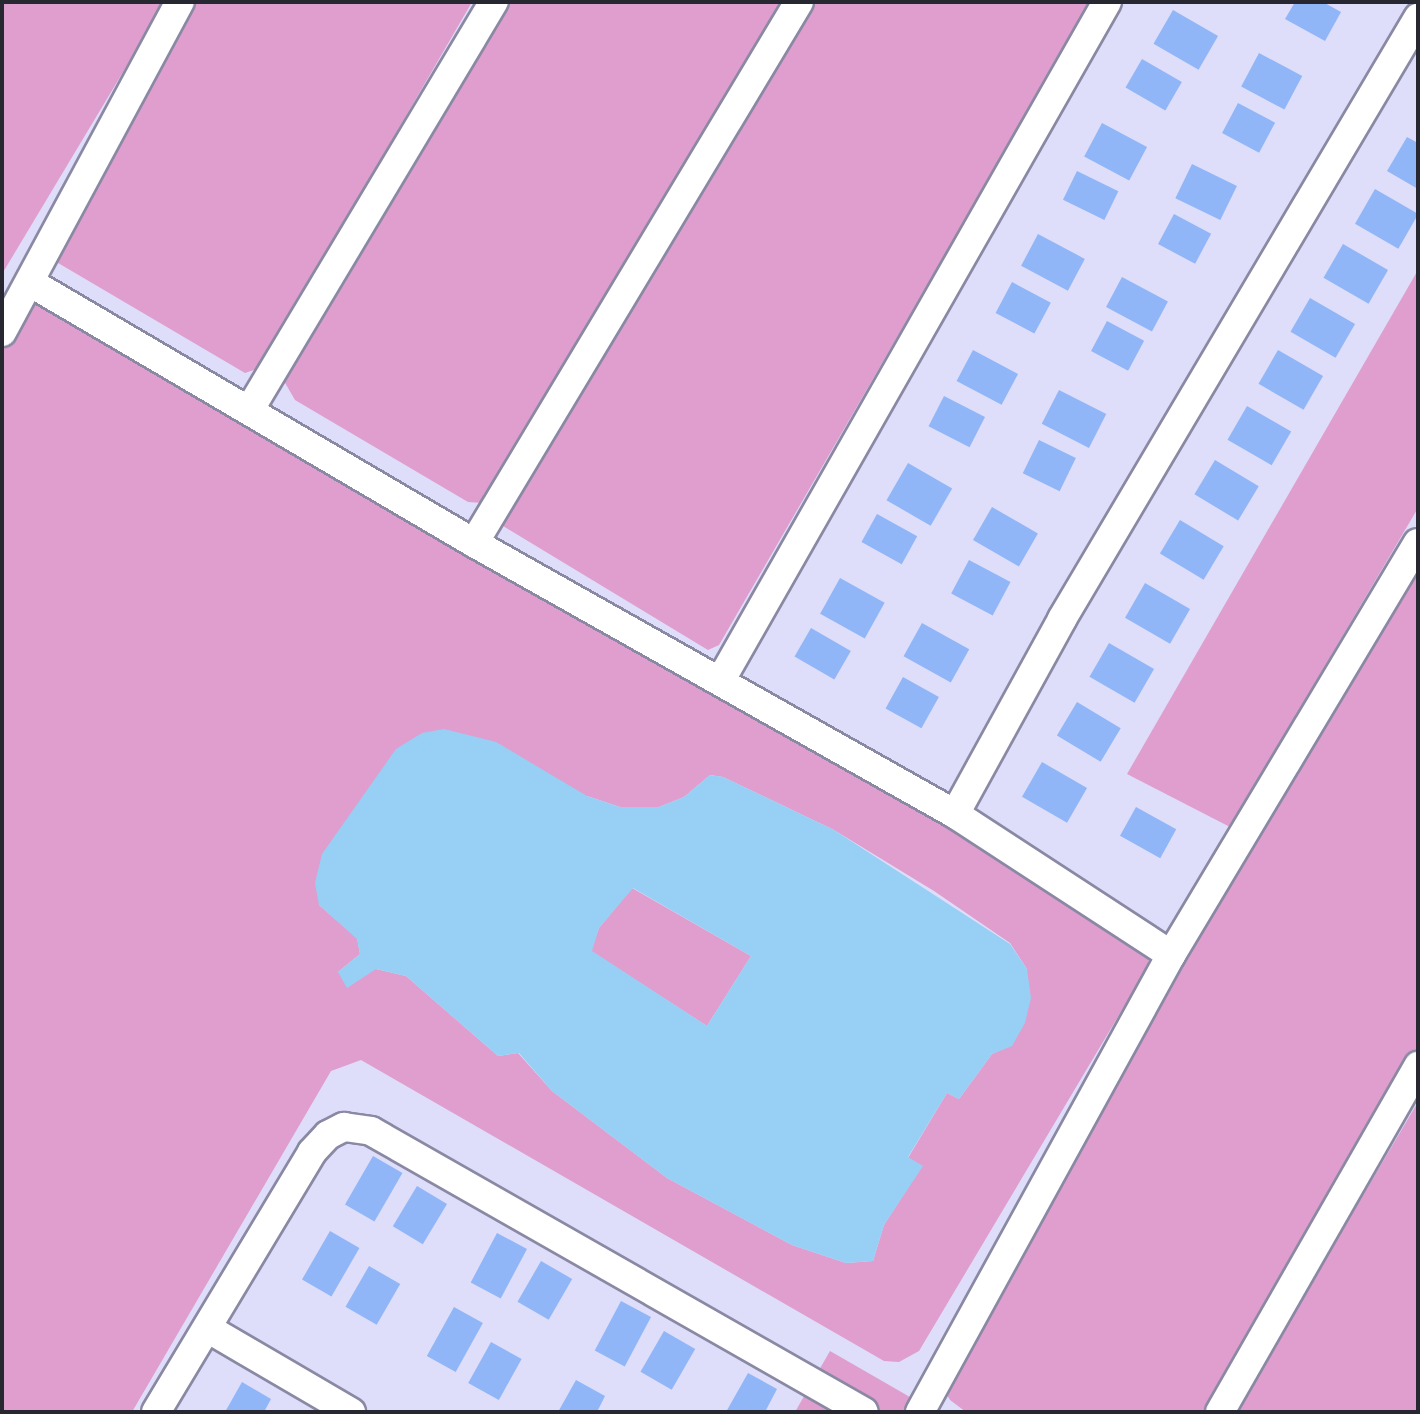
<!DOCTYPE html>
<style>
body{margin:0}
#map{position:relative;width:1420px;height:1414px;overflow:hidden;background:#deddfa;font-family:Roboto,sans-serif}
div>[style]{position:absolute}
.green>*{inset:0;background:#df9ecd}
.water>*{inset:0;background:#97d0f4}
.building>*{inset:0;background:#90b6f7;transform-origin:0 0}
.roads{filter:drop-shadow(2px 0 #8a89a4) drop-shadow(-2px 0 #8a89a4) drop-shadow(0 2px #8a89a4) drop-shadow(0 -2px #8a89a4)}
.minor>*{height:28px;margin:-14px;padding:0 14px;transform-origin:14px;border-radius:14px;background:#fff}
span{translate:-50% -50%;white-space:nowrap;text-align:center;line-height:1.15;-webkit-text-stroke:6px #fff;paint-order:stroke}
.frame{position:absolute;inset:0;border:4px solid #272731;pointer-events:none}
</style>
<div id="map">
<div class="green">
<div style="clip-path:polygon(2px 2px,165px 2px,2px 274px)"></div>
<div style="clip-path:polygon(187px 2px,472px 2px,260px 368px,245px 373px,53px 260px)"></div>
<div style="clip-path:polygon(496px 2px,780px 2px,495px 488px,483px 503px,468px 502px,295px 400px,284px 381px,286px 363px)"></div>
<div style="clip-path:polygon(804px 2px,1091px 2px,719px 645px,708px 650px,503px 526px,506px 509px)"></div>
<div style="clip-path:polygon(1418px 270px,1418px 508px,1230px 827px,1127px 774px)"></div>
<div style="clip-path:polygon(evenodd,27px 282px,580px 598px,1151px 950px,1147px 968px,919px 1351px,899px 1362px,884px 1361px,361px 1060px,331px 1071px,132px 1412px,2px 1412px,2px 312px,27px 282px,710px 775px,723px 777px,834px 830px,934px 891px,1010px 943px,1027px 969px,1012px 1045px,992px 1054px,959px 1099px,947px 1093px,908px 1158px,922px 1166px,884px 1225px,873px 1261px,846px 1263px,792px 1245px,667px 1178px,552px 1091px,518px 1053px,498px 1056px,406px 976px,376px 969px,338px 972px,360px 954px,357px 938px,319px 905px,587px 796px,620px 807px,659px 807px,684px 797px,710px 775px)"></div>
<div style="clip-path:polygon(1418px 542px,1418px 1047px,1202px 1412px,966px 1412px,950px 1400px,940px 1383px)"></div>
<div style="clip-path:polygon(632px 888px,751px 956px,707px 1026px,591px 951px,599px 928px)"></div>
<div style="clip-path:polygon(1418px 1102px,1418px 1412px,1235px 1412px)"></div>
<div style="clip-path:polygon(830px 1351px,903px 1393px,935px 1412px,795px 1412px)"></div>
</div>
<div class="water">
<div style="clip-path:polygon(evenodd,444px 729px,496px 742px,587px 796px,620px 807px,659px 807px,684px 797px,710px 775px,723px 777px,834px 830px,1010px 944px,1027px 969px,1031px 998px,1025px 1023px,1012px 1046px,992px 1054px,959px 1099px,947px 1093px,908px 1157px,923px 1166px,884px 1225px,873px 1261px,846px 1263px,792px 1245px,667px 1178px,552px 1091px,519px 1053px,498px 1056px,406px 976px,376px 969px,347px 988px,338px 972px,360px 954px,357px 939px,319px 905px,315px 883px,322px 854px,396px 749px,422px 733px,444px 729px,633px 888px,751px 956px,707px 1026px,592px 951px,599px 928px,633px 888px)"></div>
</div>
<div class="building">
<div style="clip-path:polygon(1295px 2px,1323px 2px,1341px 12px,1325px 41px,1285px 19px)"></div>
<div style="left:1173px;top:10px;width:52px;height:39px;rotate:30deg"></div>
<div style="left:1259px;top:53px;width:49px;height:38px;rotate:28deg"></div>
<div style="left:1142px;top:59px;width:46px;height:33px;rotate:30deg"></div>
<div style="left:1238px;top:103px;width:42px;height:34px;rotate:28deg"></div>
<div style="left:1102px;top:123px;width:51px;height:38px;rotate:28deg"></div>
<div style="clip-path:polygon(1407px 137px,1418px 143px,1418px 189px,1387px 171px)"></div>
<div style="left:1192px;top:164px;width:50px;height:38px;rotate:26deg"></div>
<div style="left:1077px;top:171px;width:46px;height:32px;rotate:26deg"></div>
<div style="left:1375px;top:189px;width:50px;height:40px;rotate:30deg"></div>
<div style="left:1174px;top:214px;width:42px;height:34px;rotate:28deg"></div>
<div style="left:1038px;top:234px;width:53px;height:36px;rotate:28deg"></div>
<div style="left:1343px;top:244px;width:52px;height:39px;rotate:30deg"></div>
<div style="left:1122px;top:277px;width:52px;height:34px;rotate:28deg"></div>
<div style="left:1012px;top:282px;width:44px;height:35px;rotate:28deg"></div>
<div style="left:1310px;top:298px;width:52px;height:39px;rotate:30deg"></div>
<div style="left:1107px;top:321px;width:42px;height:34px;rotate:28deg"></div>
<div style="left:973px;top:350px;width:51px;height:35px;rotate:28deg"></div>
<div style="left:1278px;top:350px;width:52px;height:39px;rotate:30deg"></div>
<div style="left:1059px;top:390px;width:53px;height:38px;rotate:27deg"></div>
<div style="left:944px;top:396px;width:46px;height:34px;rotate:27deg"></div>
<div style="left:1247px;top:406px;width:51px;height:39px;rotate:30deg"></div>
<div style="left:1039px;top:440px;width:41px;height:37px;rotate:26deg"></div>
<div style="left:1215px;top:460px;width:51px;height:40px;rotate:31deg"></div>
<div style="left:908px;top:463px;width:51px;height:43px;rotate:30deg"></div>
<div style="left:992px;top:507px;width:53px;height:38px;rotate:30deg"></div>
<div style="left:877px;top:514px;width:46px;height:32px;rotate:29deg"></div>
<div style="left:1180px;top:520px;width:51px;height:39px;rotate:31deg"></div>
<div style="left:969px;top:560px;width:47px;height:38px;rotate:28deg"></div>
<div style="left:840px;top:578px;width:51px;height:41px;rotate:29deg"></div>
<div style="left:1145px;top:583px;width:52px;height:40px;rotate:30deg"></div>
<div style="left:922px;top:623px;width:54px;height:38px;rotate:29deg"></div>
<div style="left:811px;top:628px;width:46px;height:33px;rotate:30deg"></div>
<div style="left:1109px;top:643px;width:52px;height:39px;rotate:30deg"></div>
<div style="left:903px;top:677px;width:41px;height:36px;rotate:29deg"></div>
<div style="left:1077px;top:702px;width:51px;height:39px;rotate:31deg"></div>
<div style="left:1042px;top:762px;width:52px;height:40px;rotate:30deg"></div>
<div style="left:1136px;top:807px;width:46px;height:33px;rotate:29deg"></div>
<div style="left:373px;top:1156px;width:34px;height:56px;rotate:30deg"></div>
<div style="left:417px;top:1186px;width:35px;height:47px;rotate:31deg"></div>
<div style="left:330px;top:1231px;width:34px;height:56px;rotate:30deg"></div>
<div style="left:497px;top:1233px;width:34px;height:56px;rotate:28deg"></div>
<div style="left:541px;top:1261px;width:36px;height:47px;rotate:30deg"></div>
<div style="left:369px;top:1266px;width:36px;height:47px;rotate:30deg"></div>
<div style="left:621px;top:1301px;width:34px;height:56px;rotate:28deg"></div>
<div style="left:454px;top:1307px;width:33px;height:56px;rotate:29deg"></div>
<div style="left:664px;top:1331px;width:36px;height:47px;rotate:30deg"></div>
<div style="left:491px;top:1342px;width:35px;height:47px;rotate:29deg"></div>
<div style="clip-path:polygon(748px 1373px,777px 1389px,765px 1412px,726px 1412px)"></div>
<div style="clip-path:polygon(576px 1380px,605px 1396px,597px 1412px,558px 1412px)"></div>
<div style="clip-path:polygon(242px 1382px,271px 1399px,264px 1412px,225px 1412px)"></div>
</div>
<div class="roads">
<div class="minor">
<div style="left:31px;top:283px;width:514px;rotate:30.41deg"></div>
<div style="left:474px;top:543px;width:552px;rotate:29.4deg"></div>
<div style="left:955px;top:814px;width:258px;rotate:33.1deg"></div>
<div style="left:2px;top:332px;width:375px;rotate:-61.7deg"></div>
<div style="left:250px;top:409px;width:475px;rotate:-59.1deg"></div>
<div style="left:474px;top:543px;width:631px;rotate:-59.01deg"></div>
<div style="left:722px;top:678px;width:778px;rotate:-60.34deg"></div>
<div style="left:955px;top:814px;width:222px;rotate:-61.2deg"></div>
<div style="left:1062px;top:619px;width:699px;rotate:-59.36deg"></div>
<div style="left:207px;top:1328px;width:167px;rotate:30.3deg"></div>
<div style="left:156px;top:1412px;width:303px;rotate:-59deg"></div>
<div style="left:312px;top:1152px;width:23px;rotate:-47deg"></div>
<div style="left:328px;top:1135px;width:18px;rotate:-27deg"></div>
<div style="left:344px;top:1127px;width:27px;rotate:8deg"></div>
<div style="left:371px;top:1131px;width:567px;rotate:29.68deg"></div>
<div style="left:920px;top:1412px;width:521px;rotate:-61.22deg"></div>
<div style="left:1171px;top:955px;width:480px;rotate:-59.1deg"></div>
<div style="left:1220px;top:1412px;width:399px;rotate:-60.2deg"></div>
</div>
</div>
<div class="frame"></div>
</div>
